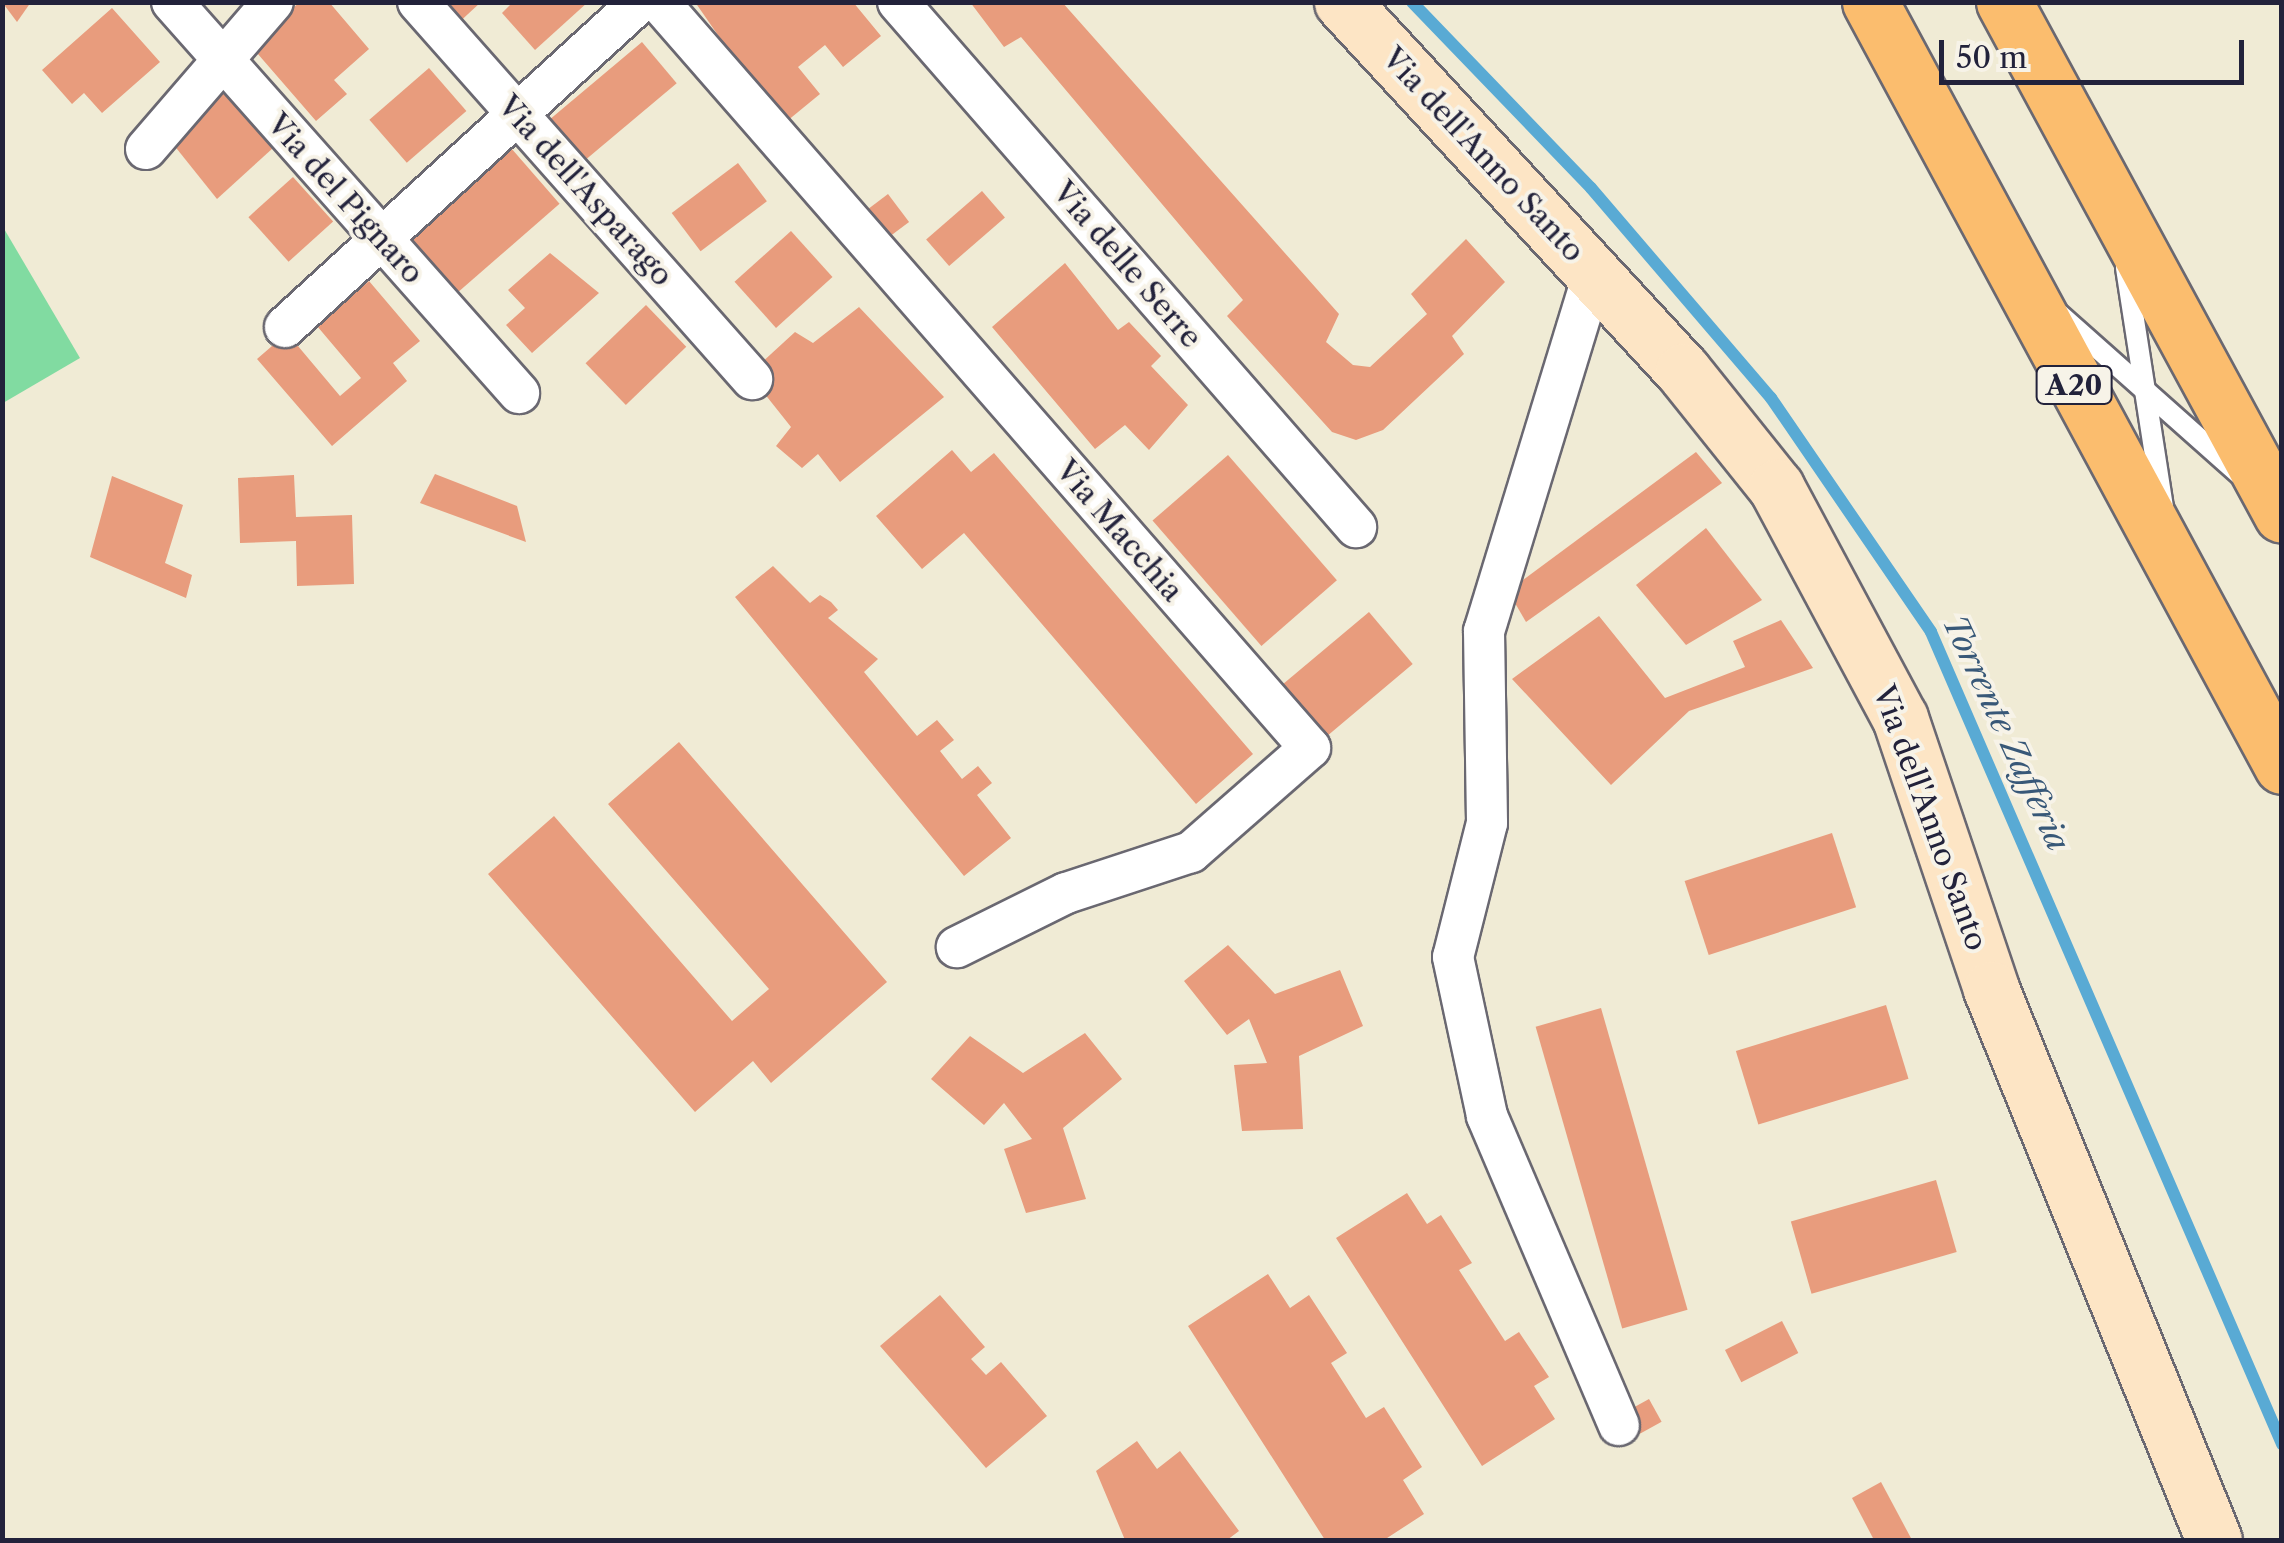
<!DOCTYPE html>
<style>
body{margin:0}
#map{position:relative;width:2284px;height:1543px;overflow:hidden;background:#f0ebd5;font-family:"Libre Caslon Text",serif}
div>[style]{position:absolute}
.green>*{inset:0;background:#81dba1}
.stream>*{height:12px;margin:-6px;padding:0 6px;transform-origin:6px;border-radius:6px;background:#59aad4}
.building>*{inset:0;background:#e89c7d;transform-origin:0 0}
.roads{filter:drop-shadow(2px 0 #6a6871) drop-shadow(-2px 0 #6a6871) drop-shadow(0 2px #6a6871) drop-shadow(0 -2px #6a6871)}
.lane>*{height:20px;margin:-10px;padding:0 10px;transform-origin:10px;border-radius:10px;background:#fff}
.street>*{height:40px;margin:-20px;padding:0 20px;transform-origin:20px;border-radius:20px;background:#fff}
.secondary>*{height:55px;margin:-27.5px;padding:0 27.5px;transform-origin:27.5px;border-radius:27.5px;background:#fde5c5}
.highway>*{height:55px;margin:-27.5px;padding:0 27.5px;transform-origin:27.5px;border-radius:27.5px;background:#fbbd6e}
span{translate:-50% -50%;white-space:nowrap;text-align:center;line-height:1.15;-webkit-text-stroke:8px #f7f3e8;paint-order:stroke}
.shield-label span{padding:2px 8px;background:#f7f3e8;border:2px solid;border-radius:8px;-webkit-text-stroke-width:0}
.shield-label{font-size:28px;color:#22223b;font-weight:700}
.street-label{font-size:30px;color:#22223b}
.water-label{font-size:32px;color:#385878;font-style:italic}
.frame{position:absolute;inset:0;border:5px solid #22223b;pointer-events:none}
.scale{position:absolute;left:1939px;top:40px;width:305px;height:45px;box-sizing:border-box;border:5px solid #22223b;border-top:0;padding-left:12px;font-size:30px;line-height:35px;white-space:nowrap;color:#22223b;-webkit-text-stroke:8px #f7f3e8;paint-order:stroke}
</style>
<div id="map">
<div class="green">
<div style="clip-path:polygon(3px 227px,80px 358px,3px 403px,2px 403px)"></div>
</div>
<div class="stream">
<div style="left:1412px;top:2px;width:258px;rotate:46.1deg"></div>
<div style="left:1591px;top:188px;width:277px;rotate:49.4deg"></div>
<div style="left:1771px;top:398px;width:283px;rotate:55.6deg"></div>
<div style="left:1931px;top:632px;width:885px;rotate:66.62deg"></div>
</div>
<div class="building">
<div style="clip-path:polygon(2px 2px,31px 2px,17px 22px)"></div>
<div style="clip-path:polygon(300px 2px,329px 2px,369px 49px,334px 80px,347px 94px,316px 121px,250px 45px)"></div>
<div style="clip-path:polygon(433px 2px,481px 2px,454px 27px)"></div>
<div style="clip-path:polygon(513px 2px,588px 2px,535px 50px,502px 13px)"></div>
<div style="clip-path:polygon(695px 2px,853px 2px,881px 36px,843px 67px,825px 45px,798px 67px,820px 94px,781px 126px)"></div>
<div style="clip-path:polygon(970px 2px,1062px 2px,1339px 314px,1326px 342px,1353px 365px,1370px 367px,1427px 314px,1411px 294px,1466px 239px,1505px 282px,1452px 336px,1464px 354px,1383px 430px,1356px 440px,1332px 432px,1227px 316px,1243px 300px,1021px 37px,1004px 47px)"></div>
<div style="clip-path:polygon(112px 8px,160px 62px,102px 113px,84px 93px,72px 104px,42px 70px)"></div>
<div style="left:642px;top:42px;width:54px;height:124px;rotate:50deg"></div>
<div style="left:429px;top:68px;width:57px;height:79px;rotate:49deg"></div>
<div style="clip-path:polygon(212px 79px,273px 148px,217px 199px,169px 139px)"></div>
<div style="left:511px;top:148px;width:74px;height:143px;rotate:49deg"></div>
<div style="left:738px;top:163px;width:48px;height:83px;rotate:53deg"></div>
<div style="left:293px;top:177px;width:60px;height:60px;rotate:48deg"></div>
<div style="left:982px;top:191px;width:35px;height:74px;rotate:49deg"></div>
<div style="left:888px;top:194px;width:35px;height:36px;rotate:53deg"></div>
<div style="left:791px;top:231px;width:62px;height:76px;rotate:48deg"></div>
<div style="clip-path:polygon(550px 253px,599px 293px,532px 353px,506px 325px,525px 308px,508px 290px)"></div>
<div style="clip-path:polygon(1065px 263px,1118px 330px,1129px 322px,1161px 356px,1151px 366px,1188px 405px,1149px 450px,1125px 425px,1095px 449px,992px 327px)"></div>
<div style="clip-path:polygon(369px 281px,420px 341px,393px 363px,407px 381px,332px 446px,257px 359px,287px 333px,340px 396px,361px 378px,317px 326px)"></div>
<div style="left:646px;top:305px;width:58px;height:84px;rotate:46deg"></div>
<div style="clip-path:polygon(859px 307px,944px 397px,840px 482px,818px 454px,802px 468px,776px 446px,791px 427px,749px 374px,795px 332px,813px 343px)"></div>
<div style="clip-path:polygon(952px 450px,971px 472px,994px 453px,1253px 754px,1196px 804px,964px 533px,922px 569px,876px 516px)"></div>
<div style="clip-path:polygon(1696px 452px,1722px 483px,1526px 622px,1508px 591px)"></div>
<div style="left:1228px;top:455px;width:166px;height:100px;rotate:49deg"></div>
<div style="clip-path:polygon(435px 474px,517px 506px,526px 542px,420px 503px)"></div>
<div style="clip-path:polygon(294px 475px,296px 517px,352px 515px,354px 584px,297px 586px,296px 541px,240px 543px,238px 478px)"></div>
<div style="clip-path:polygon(112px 476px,183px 505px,165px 563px,192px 575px,186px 598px,90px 557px)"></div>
<div style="clip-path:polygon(1706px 528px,1762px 600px,1686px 645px,1636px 585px)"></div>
<div style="clip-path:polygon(773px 566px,810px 603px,820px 595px,831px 602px,838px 610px,828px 618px,878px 659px,864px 672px,917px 736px,937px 720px,954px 740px,940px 751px,962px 779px,978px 766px,992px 783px,977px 795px,1011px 838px,964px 876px,735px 597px)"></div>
<div style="left:1369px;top:612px;width:68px;height:123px;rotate:50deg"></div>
<div style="clip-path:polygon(1599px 616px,1665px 698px,1745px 667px,1733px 641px,1781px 620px,1813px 668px,1689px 711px,1611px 785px,1512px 679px)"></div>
<div style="clip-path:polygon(679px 742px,887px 982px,771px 1083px,753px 1061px,695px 1112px,488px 874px,554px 816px,732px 1021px,769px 989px,608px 804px)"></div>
<div style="left:1832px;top:833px;width:78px;height:155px;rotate:72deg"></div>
<div style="clip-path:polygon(1228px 945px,1275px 994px,1340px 970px,1363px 1026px,1299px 1056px,1303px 1129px,1242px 1131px,1234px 1065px,1267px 1063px,1249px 1019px,1227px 1035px,1184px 981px)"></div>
<div style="left:1886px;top:1005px;width:77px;height:157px;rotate:73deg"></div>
<div style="left:1601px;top:1008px;width:314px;height:68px;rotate:74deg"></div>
<div style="clip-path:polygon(1085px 1033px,1122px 1079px,1063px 1128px,1086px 1199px,1026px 1213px,1004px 1149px,1032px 1139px,1004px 1103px,984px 1125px,931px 1079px,970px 1036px,1023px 1073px)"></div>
<div style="left:1936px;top:1180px;width:75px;height:151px;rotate:74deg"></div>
<div style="clip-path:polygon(1407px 1193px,1427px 1224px,1441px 1215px,1472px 1263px,1459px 1270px,1505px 1341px,1519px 1332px,1549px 1377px,1534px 1386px,1555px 1419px,1482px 1466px,1336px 1238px)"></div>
<div style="clip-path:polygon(1268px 1274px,1290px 1308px,1309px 1295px,1347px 1353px,1331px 1363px,1366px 1418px,1384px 1407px,1422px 1467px,1403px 1480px,1424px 1514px,1384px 1540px,1325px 1540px,1188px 1326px)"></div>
<div style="clip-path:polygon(940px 1295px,985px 1347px,971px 1359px,986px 1375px,1001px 1362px,1047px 1416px,986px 1468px,880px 1346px)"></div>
<div style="left:1782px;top:1321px;width:36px;height:64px;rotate:63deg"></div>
<div style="left:1649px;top:1399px;width:26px;height:31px;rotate:61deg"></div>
<div style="clip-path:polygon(1137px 1441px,1157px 1469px,1180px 1451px,1239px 1531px,1227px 1540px,1125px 1540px,1096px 1471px)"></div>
<div style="clip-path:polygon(1881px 1482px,1912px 1540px,1874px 1540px,1852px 1498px)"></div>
</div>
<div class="roads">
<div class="lane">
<div style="left:2126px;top:268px;width:241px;rotate:81.2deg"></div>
<div style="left:2059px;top:314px;width:241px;rotate:41.6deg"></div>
</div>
<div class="street">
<div style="left:172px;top:2px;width:523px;rotate:48.41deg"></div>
<div style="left:418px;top:2px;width:504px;rotate:48.46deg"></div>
<div style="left:659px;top:2px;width:990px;rotate:48.89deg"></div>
<div style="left:1310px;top:748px;width:158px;rotate:138.8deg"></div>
<div style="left:1191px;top:852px;width:132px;rotate:161.8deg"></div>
<div style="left:1066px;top:893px;width:122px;rotate:153.6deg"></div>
<div style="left:898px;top:2px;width:697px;rotate:48.9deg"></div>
<div style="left:146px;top:149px;width:194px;rotate:-49.2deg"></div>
<div style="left:1593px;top:275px;width:372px;rotate:107deg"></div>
<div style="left:1484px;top:631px;width:192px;rotate:89.1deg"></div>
<div style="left:1487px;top:823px;width:138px;rotate:104.2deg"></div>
<div style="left:1453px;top:957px;width:163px;rotate:77.9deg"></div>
<div style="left:1487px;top:1116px;width:336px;rotate:66.9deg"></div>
<div style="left:285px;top:327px;width:481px;rotate:-42.5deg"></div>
</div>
<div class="secondary">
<div style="left:1342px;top:2px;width:502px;rotate:47.26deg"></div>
<div style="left:1683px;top:371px;width:149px;rotate:51.3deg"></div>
<div style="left:1776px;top:487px;width:262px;rotate:61.8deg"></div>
<div style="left:1900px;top:718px;width:286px;rotate:71.4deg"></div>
<div style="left:1991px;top:989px;width:594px;rotate:67.97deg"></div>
</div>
<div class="highway">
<div style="left:1870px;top:2px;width:868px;rotate:61.66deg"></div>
<div style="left:2004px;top:2px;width:583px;rotate:61.55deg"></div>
</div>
</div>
<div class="shield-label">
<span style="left:2074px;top:385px">A20</span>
</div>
<div class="street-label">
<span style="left:1483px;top:155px;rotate:47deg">Via dell'Anno Santo</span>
<span style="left:585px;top:191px;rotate:48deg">Via dell'Asparago</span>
<span style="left:345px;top:199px;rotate:48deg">Via del Pignaro</span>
<span style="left:1127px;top:265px;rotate:49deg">Via delle Serre</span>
<span style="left:1119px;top:531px;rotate:49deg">Via Macchia</span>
<span style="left:1930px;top:818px;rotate:70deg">Via dell'Anno Santo</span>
</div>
<div class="water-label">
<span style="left:2006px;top:733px;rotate:65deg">Torrente Zafferia</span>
</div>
<div class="frame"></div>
<div class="scale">50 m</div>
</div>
